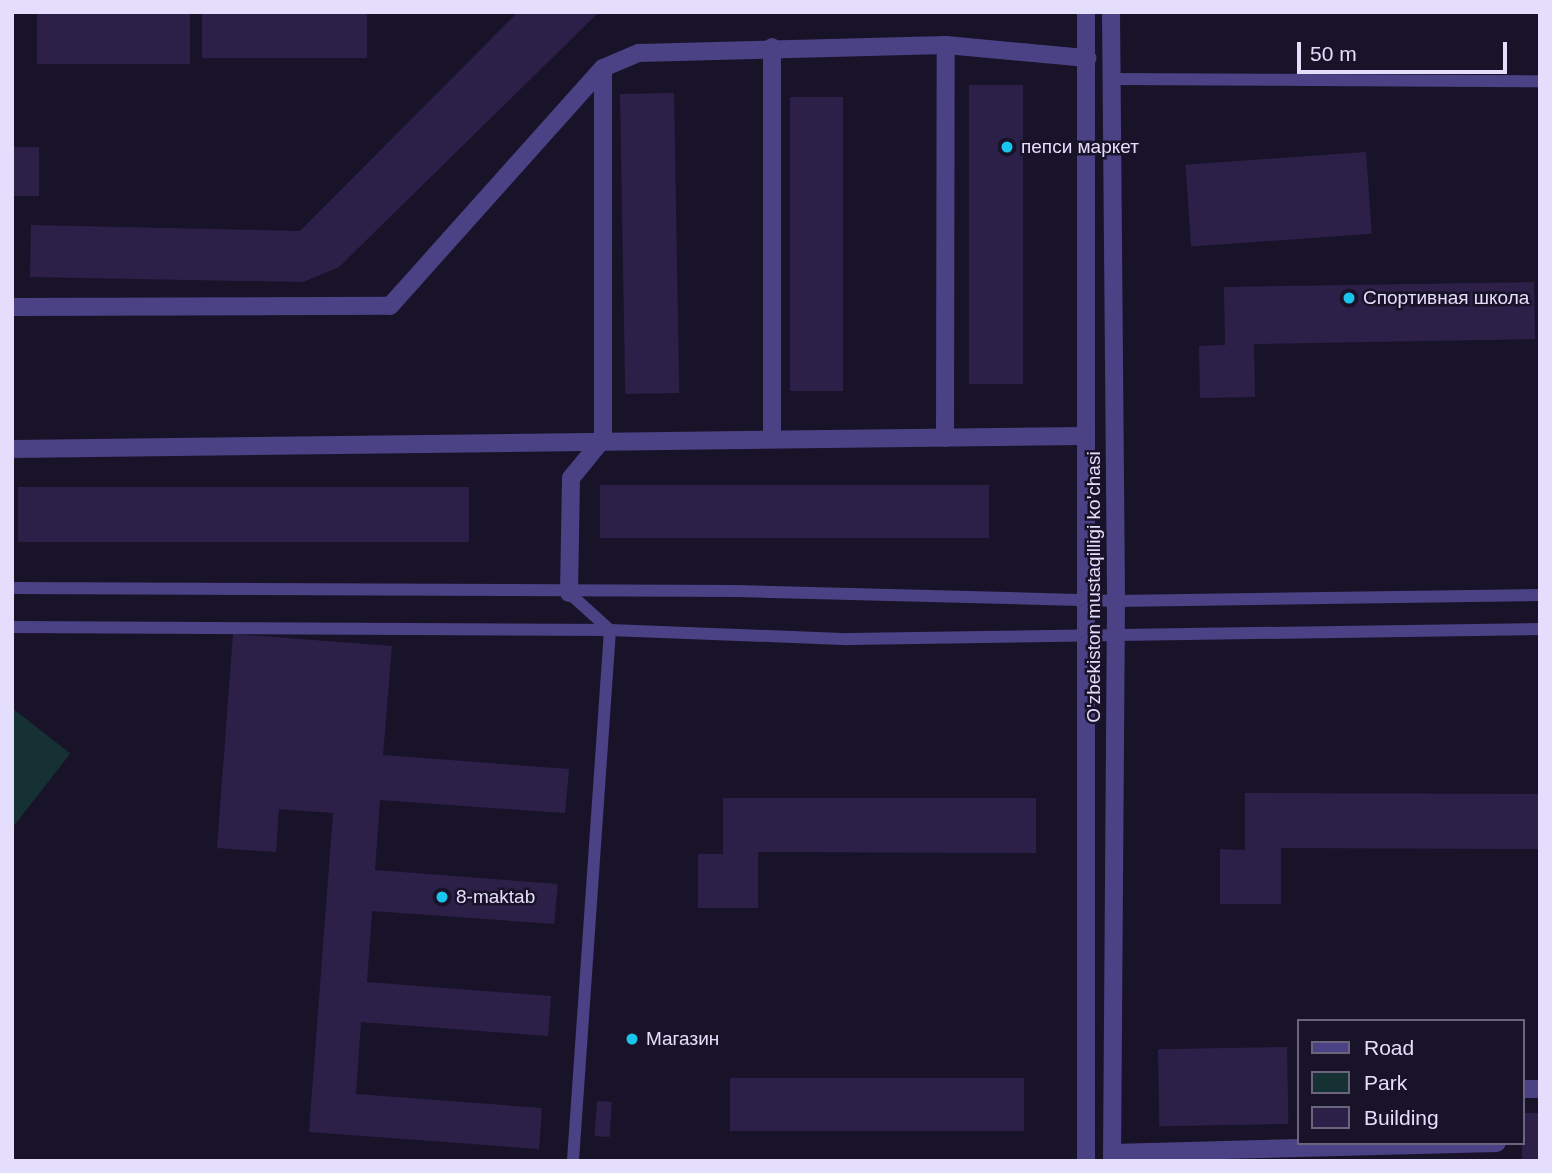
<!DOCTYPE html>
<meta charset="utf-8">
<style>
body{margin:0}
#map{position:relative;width:1552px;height:1173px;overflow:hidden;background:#191329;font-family:Helvetica,sans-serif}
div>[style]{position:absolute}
.green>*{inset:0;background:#163133;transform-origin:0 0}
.building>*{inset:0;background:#2c2049;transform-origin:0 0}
.service>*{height:12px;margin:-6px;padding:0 6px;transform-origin:6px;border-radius:6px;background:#4a4284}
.minor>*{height:18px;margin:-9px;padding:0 9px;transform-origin:9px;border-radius:9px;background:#4a4284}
.dots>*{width:19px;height:19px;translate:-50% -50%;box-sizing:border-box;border:4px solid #191329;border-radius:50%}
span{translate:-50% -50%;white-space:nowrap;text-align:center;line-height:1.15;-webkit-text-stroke:5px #191329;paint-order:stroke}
.poi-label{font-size:19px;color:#e4ddfc}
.left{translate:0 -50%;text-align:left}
.street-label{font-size:19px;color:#e4ddfc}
.frame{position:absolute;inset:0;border:14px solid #e4ddfc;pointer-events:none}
.legend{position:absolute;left:1297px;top:1019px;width:228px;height:126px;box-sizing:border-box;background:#191329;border:2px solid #6a647d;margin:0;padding:9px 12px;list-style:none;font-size:21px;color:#e4ddfc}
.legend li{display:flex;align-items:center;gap:14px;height:35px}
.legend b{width:35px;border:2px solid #6a647d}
.scale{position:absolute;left:1297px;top:42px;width:210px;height:32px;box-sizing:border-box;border:4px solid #e4ddfc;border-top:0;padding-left:9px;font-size:21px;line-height:24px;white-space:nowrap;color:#e4ddfc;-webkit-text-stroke:5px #191329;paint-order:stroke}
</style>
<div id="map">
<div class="green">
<div style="left:12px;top:708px;width:74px;height:453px;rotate:38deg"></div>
</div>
<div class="building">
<div style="left:37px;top:12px;width:153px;height:52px"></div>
<div style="left:202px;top:12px;width:165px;height:46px"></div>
<div style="clip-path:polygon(518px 12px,599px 12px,339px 267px,303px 282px,30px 277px,31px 225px,300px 231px)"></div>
<div style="left:969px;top:85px;width:54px;height:299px"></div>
<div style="left:674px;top:93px;width:300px;height:54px;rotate:89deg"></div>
<div style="left:790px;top:97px;width:53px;height:294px"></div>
<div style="left:12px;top:147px;width:27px;height:49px"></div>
<div style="left:1366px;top:152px;width:82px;height:181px;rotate:86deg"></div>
<div style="clip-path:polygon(1534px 282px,1535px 339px,1254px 344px,1255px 397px,1200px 398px,1199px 346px,1225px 345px,1224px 287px)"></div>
<div style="left:989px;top:485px;width:53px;height:389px;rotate:90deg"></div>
<div style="left:18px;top:487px;width:451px;height:55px"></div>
<div style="clip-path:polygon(233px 634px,392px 646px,383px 755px,569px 769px,565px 813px,380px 800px,375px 870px,558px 884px,554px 924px,372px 911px,367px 982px,551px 996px,548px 1036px,361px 1022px,356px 1094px,542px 1108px,539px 1149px,309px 1132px,333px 813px,279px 809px,276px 852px,217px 848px)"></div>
<div style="clip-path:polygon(1245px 793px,1540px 794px,1540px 849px,1281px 848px,1281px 904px,1220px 904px,1220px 849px,1245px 850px)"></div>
<div style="clip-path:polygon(723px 798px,1036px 798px,1036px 853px,758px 852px,758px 908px,698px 908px,698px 854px,723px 854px)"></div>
<div style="left:1287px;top:1047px;width:77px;height:129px;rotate:89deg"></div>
<div style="left:1024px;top:1078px;width:53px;height:294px;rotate:90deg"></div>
<div style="left:597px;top:1101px;width:15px;height:35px;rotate:4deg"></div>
<div style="left:1522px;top:1113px;width:18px;height:48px"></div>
</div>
<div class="service">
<div style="left:1112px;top:79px;width:428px;rotate:0.3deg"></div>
<div style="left:12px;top:588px;width:726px;rotate:0.24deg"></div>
<div style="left:738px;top:591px;width:378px;rotate:1.5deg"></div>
<div style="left:1116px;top:601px;width:424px;rotate:-0.8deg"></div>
<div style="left:569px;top:593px;width:55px;rotate:42.1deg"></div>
<div style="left:610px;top:630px;width:532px;rotate:93.99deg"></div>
<div style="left:12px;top:627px;width:598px;rotate:0.29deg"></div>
<div style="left:610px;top:630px;width:238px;rotate:2.2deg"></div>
<div style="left:848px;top:639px;width:692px;rotate:-0.83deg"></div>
</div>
<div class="minor">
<div style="left:1086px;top:12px;width:1149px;rotate:90deg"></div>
<div style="left:1111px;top:12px;width:589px;rotate:89.51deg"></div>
<div style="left:1116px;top:601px;width:560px;rotate:90.41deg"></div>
<div style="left:12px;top:307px;width:378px;rotate:-0.2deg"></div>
<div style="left:390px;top:306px;width:319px;rotate:-48.2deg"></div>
<div style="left:603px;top:68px;width:39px;rotate:-23deg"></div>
<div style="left:639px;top:53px;width:307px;rotate:-1.5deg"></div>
<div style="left:946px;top:45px;width:142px;rotate:5.3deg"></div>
<div style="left:945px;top:438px;width:393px;rotate:-89.9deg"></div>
<div style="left:772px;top:439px;width:392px;rotate:-90deg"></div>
<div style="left:12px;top:449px;width:1071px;rotate:-0.7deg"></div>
<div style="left:569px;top:593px;width:115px;rotate:-89deg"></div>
<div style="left:571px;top:478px;width:50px;rotate:-50.6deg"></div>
<div style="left:603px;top:439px;width:371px;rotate:-90deg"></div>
<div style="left:1522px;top:1089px;width:18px"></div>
<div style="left:1112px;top:1153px;width:385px;rotate:-1.5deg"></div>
</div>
<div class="dots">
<div style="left:1007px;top:147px;background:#19c4ed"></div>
<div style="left:1349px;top:298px;background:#19c4ed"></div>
<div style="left:442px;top:897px;background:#19c4ed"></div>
<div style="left:632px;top:1039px;background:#19c4ed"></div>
</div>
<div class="poi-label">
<span class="left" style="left:1021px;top:147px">пепси маркет</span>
<span class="left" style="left:1363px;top:298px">Спортивная школа</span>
<span class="left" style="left:456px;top:897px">8-maktab</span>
<span class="left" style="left:646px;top:1039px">Магазин</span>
</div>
<div class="street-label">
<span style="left:1094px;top:587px;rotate:-90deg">O'zbekiston mustaqilligi ko'chasi</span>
</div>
<div class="frame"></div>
<ul class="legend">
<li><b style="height:9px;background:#4a4284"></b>Road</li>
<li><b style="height:19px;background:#163133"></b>Park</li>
<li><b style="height:19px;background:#2c2049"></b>Building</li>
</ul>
<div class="scale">50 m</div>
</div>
